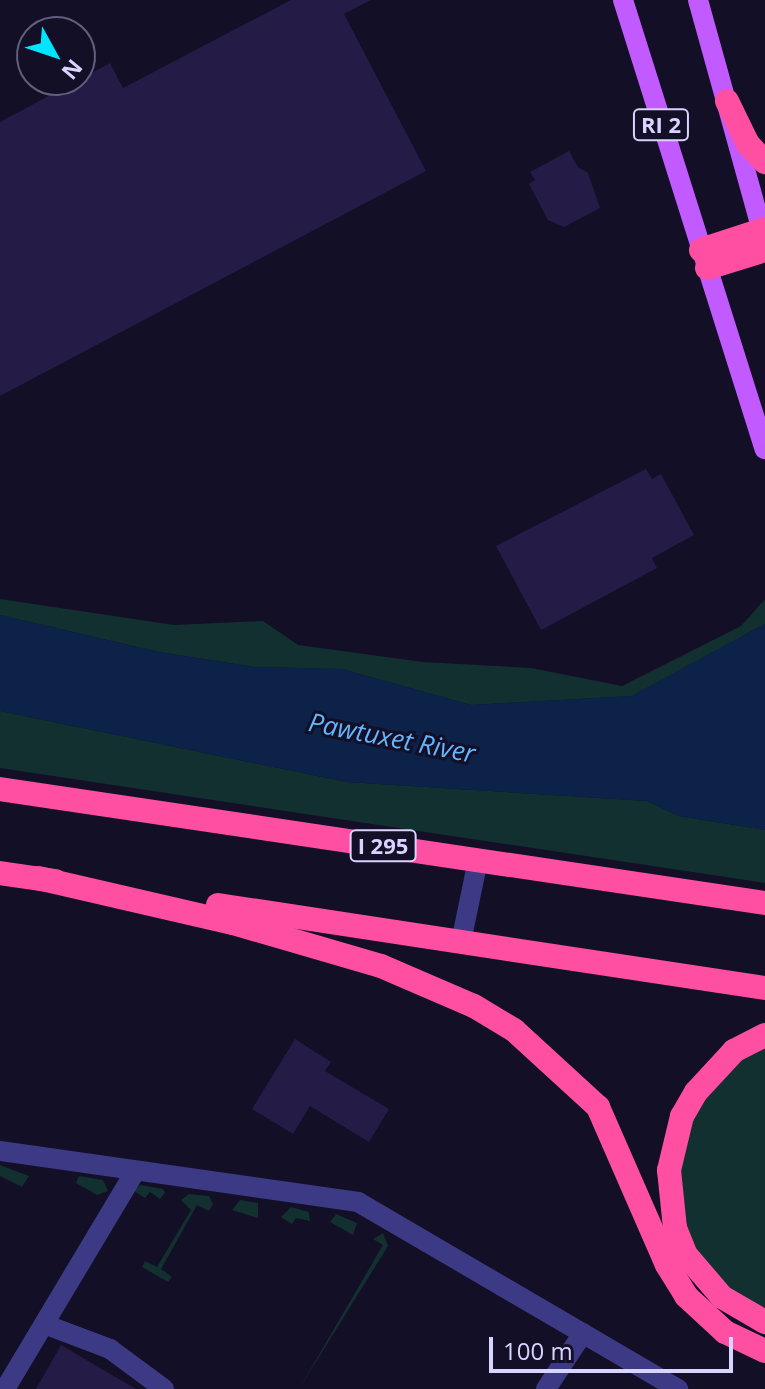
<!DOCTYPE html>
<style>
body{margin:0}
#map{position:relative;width:765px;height:1389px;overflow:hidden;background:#130f26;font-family:"Open Sans",sans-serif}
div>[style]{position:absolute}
.green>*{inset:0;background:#12302f}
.water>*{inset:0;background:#0c2248}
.building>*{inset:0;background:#241b47}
.minor>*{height:20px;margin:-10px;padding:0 10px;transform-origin:10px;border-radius:10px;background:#3d3a85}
.major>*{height:20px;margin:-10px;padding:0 10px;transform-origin:10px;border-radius:10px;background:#c25bff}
.highway>*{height:24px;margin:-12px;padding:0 12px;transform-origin:12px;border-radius:12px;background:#ff4fa3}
span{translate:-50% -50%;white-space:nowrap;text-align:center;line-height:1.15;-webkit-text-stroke:6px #130f26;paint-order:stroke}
.shield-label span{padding:2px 6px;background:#130f26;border:2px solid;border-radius:6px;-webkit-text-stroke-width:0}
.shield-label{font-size:22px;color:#d9d4ff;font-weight:700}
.water-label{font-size:26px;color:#62b6ff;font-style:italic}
.north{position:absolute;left:16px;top:16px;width:80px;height:80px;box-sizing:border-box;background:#130f26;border:2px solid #625e7d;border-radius:50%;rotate:130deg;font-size:22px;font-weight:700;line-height:32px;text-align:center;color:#d9d4ff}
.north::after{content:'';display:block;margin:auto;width:28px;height:36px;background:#00e5ff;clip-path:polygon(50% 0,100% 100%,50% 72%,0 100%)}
.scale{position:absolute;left:489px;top:1337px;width:244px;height:36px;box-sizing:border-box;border:4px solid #d9d4ff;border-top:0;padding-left:10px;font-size:24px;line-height:28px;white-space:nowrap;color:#d9d4ff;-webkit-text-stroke:6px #130f26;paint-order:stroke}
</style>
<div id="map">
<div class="green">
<div style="clip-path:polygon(0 599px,174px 625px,263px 621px,298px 645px,423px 662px,531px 668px,622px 686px,741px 626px,765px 599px,765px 624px,632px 696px,471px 705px,342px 669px,254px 667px,159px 652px,0 615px)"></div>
<div style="clip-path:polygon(0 711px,347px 782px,647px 801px,679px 816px,765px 830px,765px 883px,0 768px)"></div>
<div style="clip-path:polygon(765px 1038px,765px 1323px,691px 1262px,674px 1146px,736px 1052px)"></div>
<div style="clip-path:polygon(0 1165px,29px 1176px,22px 1187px,0 1176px)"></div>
<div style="clip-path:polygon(79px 1176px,103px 1180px,108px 1191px,97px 1195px,76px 1183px)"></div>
<div style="clip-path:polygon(140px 1185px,163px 1189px,165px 1193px,160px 1199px,150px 1192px,145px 1198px,134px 1191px)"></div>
<div style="clip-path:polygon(189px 1194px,209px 1196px,213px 1204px,209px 1211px,197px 1205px,161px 1269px,172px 1277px,168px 1282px,142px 1267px,145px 1261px,157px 1267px,191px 1210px,181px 1200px)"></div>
<div style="clip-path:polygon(240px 1200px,258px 1203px,258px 1218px,232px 1210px)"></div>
<div style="clip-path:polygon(291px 1207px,309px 1212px,310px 1221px,296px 1218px,292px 1224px,281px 1217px)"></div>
<div style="clip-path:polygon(336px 1214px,357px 1223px,353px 1235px,330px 1222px)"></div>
<div style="clip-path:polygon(383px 1233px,388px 1246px,299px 1389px,383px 1245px,373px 1239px)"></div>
</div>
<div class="water">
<div style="clip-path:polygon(0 615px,159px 652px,254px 667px,342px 669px,471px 705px,631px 696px,765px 624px,765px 830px,679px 816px,647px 801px,347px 782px,0 711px)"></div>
</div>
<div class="building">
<div style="clip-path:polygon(291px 0,371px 0,344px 14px,426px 171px,0 396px,0 122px,110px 63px,123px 88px)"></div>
<div style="clip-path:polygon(569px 151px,578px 167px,588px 173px,600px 208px,564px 227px,548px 220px,529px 184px,535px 180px,530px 172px)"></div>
<div style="clip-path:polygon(646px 469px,652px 479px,661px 474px,694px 535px,652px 558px,657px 568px,541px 630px,496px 546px)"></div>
<div style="clip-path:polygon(295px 1039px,331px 1062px,325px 1071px,389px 1109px,369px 1142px,310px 1106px,293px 1134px,252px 1109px)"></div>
<div style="clip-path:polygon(61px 1345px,100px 1368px,136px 1389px,36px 1389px)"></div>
</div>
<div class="minor">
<div style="left:461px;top:942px;width:84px;rotate:-78.3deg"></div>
<div style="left:0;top:1151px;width:362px;rotate:8.1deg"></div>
<div style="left:358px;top:1202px;width:371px;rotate:30.3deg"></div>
<div style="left:44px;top:1324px;width:71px;rotate:20.7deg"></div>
<div style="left:110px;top:1349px;width:67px;rotate:36.5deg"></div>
<div style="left:5px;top:1389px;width:253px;rotate:-59.1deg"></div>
<div style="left:546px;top:1389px;width:67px;rotate:-56.5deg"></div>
</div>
<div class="major">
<div style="left:623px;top:0;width:471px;rotate:72.5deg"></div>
<div style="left:698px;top:0;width:251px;rotate:74.5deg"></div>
</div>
<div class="highway">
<div style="left:727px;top:101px;width:48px;rotate:64deg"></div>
<div style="left:748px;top:144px;width:25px;rotate:47deg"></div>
<div style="left:701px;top:250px;width:67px;rotate:-18.2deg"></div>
<div style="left:707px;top:268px;width:61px;rotate:-17.2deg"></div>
<div style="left:0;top:789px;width:773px;rotate:8.48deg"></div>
<div style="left:0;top:873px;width:56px;rotate:8.3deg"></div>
<div style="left:38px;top:878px;width:200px;rotate:13deg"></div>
<div style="left:233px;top:923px;width:154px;rotate:16.2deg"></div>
<div style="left:381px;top:966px;width:101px;rotate:23.3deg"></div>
<div style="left:474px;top:1006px;width:47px;rotate:31deg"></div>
<div style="left:514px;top:1030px;width:114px;rotate:42.5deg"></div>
<div style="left:598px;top:1107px;width:172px;rotate:66.4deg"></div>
<div style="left:667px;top:1265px;width:36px;rotate:58deg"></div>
<div style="left:686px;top:1296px;width:53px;rotate:42.7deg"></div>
<div style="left:725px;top:1332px;width:44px;rotate:25.4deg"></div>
<div style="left:218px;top:905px;width:553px;rotate:8.63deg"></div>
<div style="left:765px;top:1035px;width:35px;rotate:153deg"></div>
<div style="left:734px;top:1051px;width:56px;rotate:132.8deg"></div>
<div style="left:696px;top:1092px;width:28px;rotate:120deg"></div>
<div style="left:682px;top:1116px;width:56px;rotate:103.5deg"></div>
<div style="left:669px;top:1170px;width:58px;rotate:84.1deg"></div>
<div style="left:675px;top:1228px;width:29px;rotate:68deg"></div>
<div style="left:686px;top:1255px;width:55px;rotate:49.4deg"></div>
<div style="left:722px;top:1297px;width:50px;rotate:30.2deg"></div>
</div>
<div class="shield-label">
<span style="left:661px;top:125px">RI 2</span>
<span style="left:383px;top:846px">I 295</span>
</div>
<div class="water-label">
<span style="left:392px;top:738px;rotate:11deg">Pawtuxet River</span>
</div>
<div class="north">N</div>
<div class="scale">100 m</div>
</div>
